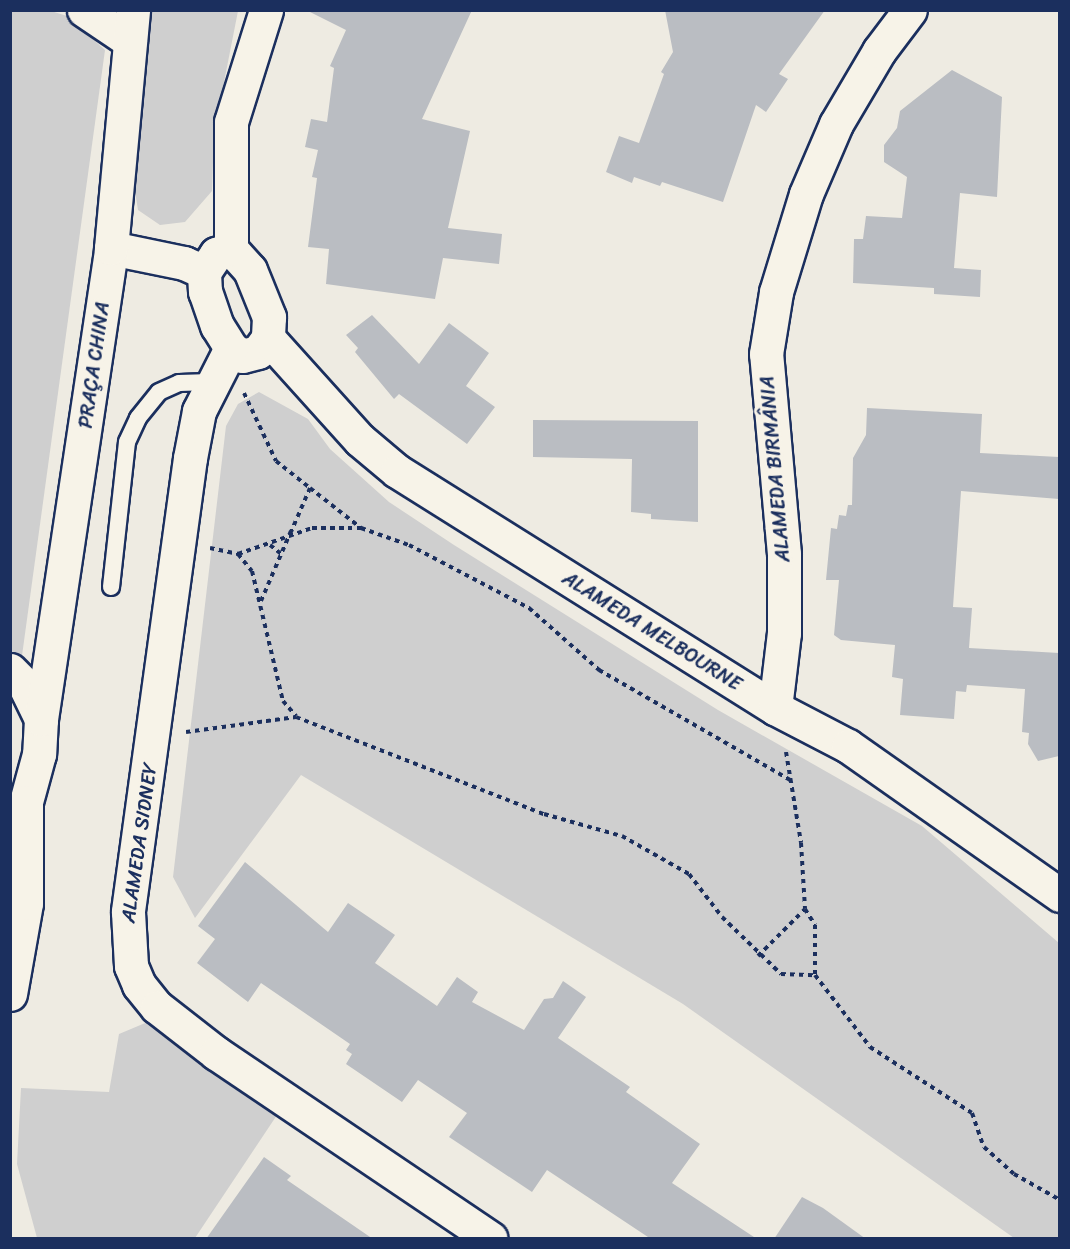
<!DOCTYPE html>
<meta charset="utf-8">
<style>
body{margin:0}
#map{position:relative;width:1070px;height:1249px;overflow:hidden;background:#eeebe2;font-family:Sriracha,sans-serif}
div>[style]{position:absolute}
.green>*{inset:0;background:#cfcfcf}
.building>*{inset:0;background:#babdc2}
.path>*{height:4px;margin-top:-2px;transform-origin:0;background:repeating-linear-gradient(90deg,#1b2f5e 0 4.5px,transparent 0 9px)}
.roads{filter:drop-shadow(2px 0 #1b2f5e) drop-shadow(-2px 0 #1b2f5e) drop-shadow(0 2px #1b2f5e) drop-shadow(0 -2px #1b2f5e)}
.lane>*{height:16px;margin:-8px;padding:0 8px;transform-origin:8px;border-radius:8px;background:#f7f3e8}
.street>*{height:33px;margin:-16.5px;padding:0 16.5px;transform-origin:16.5px;border-radius:16.5px;background:#f7f3e8}
span{translate:-50% -50%;white-space:nowrap;text-align:center;line-height:1.15;-webkit-text-stroke:6px #f7f3e8;paint-order:stroke}
.street-label{font-size:20px;color:#1b2f5e}
.frame{position:absolute;inset:0;border:12px solid #1b2f5e;pointer-events:none}
</style>
<div id="map">
<div class="green">
<div style="clip-path:polygon(10px 11px,51px 11px,67px 16px,105px 50px,21px 663px,10px 651px)"></div>
<div style="clip-path:polygon(152px 11px,238px 11px,214px 133px,212px 191px,185px 222px,160px 225px,138px 210px,134px 185px,138px 104px)"></div>
<div style="clip-path:polygon(259px 392px,308px 419px,330px 449px,389px 502px,454px 545px,718px 710px,922px 826px,1059px 943px,1059px 1238px,1014px 1238px,683px 1004px,301px 775px,195px 918px,173px 877px,226px 426px,238px 404px)"></div>
<div style="clip-path:polygon(150px 1021px,230px 1083px,279px 1112px,195px 1238px,37px 1238px,17px 1164px,21px 1088px,109px 1092px,119px 1034px)"></div>
</div>
<div class="building">
<div style="clip-path:polygon(306px 10px,472px 10px,422px 119px,470px 131px,448px 228px,502px 234px,499px 264px,443px 258px,435px 299px,326px 284px,329px 249px,308px 247px,317px 178px,312px 177px,318px 150px,305px 147px,311px 119px,327px 122px,334px 68px,330px 66px,346px 30px)"></div>
<div style="clip-path:polygon(665px 10px,825px 10px,779px 74px,788px 79px,766px 112px,756px 105px,723px 202px,662px 182px,660px 186px,634px 177px,632px 183px,606px 172px,619px 136px,639px 143px,664px 74px,661px 72px,673px 52px)"></div>
<div style="clip-path:polygon(952px 70px,1002px 97px,997px 197px,960px 193px,954px 268px,981px 270px,980px 297px,934px 294px,934px 288px,853px 283px,854px 239px,863px 239px,866px 216px,902px 218px,907px 177px,884px 162px,884px 145px,897px 128px,900px 111px)"></div>
<div style="clip-path:polygon(372px 315px,419px 364px,449px 323px,489px 353px,466px 386px,495px 407px,467px 444px,399px 394px,394px 399px,355px 352px,358px 348px,346px 335px)"></div>
<div style="clip-path:polygon(867px 408px,982px 414px,980px 453px,1059px 457px,1059px 499px,961px 491px,953px 607px,972px 608px,969px 648px,1059px 653px,1059px 756px,1038px 761px,1028px 744px,1029px 733px,1022px 732px,1025px 689px,967px 685px,966px 692px,956px 691px,954px 719px,900px 715px,903px 679px,892px 677px,895px 645px,841px 640px,834px 635px,839px 580px,826px 580px,831px 528px,837px 529px,839px 515px,846px 516px,848px 505px,852px 505px,853px 458px,866px 435px)"></div>
<div style="clip-path:polygon(533px 420px,698px 421px,698px 522px,651px 519px,651px 514px,631px 512px,632px 459px,533px 457px)"></div>
<div style="clip-path:polygon(245px 862px,328px 932px,348px 903px,395px 935px,375px 963px,437px 1006px,457px 977px,478px 992px,472px 1002px,524px 1030px,544px 999px,553px 998px,563px 981px,586px 997px,558px 1038px,630px 1087px,626px 1092px,700px 1144px,672px 1183px,757px 1239px,651px 1239px,547px 1170px,532px 1192px,449px 1137px,467px 1113px,418px 1080px,402px 1102px,346px 1064px,352px 1054px,346px 1050px,350px 1044px,261px 983px,248px 1002px,197px 963px,215px 939px,198px 926px)"></div>
<div style="clip-path:polygon(264px 1157px,291px 1176px,287px 1180px,373px 1239px,206px 1239px)"></div>
<div style="clip-path:polygon(802px 1197px,823px 1208px,866px 1239px,774px 1239px)"></div>
</div>
<div class="path">
<div style="left:244px;top:393px;width:75px;rotate:64.8deg"></div>
<div style="left:276px;top:461px;width:43px;rotate:38.5deg"></div>
<div style="left:310px;top:488px;width:48px;rotate:113.4deg"></div>
<div style="left:310px;top:488px;width:65px;rotate:38.1deg"></div>
<div style="left:270px;top:545px;width:14px;rotate:39deg"></div>
<div style="left:210px;top:548px;width:29px;rotate:12deg"></div>
<div style="left:238px;top:554px;width:78px;rotate:-19.4deg"></div>
<div style="left:312px;top:528px;width:49px"></div>
<div style="left:361px;top:528px;width:51px;rotate:19.5deg"></div>
<div style="left:409px;top:545px;width:136px;rotate:27.7deg"></div>
<div style="left:529px;top:608px;width:94px;rotate:41.5deg"></div>
<div style="left:599px;top:670px;width:223px;rotate:29.9deg"></div>
<div style="left:238px;top:554px;width:22px;rotate:51deg"></div>
<div style="left:252px;top:571px;width:134px;rotate:76.6deg"></div>
<div style="left:283px;top:701px;width:20px;rotate:49deg"></div>
<div style="left:261px;top:601px;width:76px;rotate:-66.8deg"></div>
<div style="left:186px;top:732px;width:111px;rotate:-7.8deg"></div>
<div style="left:296px;top:717px;width:266px;rotate:21.4deg"></div>
<div style="left:544px;top:814px;width:81px;rotate:15.8deg"></div>
<div style="left:622px;top:836px;width:77px;rotate:29.6deg"></div>
<div style="left:689px;top:874px;width:54px;rotate:52.5deg"></div>
<div style="left:722px;top:917px;width:82px;rotate:44deg"></div>
<div style="left:781px;top:974px;width:34px;rotate:2deg"></div>
<div style="left:815px;top:975px;width:91px;rotate:52.6deg"></div>
<div style="left:870px;top:1047px;width:121px;rotate:32.9deg"></div>
<div style="left:972px;top:1113px;width:36px;rotate:71deg"></div>
<div style="left:984px;top:1147px;width:40px;rotate:42deg"></div>
<div style="left:1014px;top:1174px;width:53px;rotate:29.5deg"></div>
<div style="left:786px;top:752px;width:92px;rotate:80.6deg"></div>
<div style="left:801px;top:843px;width:66px;rotate:86.5deg"></div>
<div style="left:758px;top:956px;width:66px;rotate:-45deg"></div>
<div style="left:805px;top:909px;width:19px;rotate:58deg"></div>
<div style="left:815px;top:925px;width:50px;rotate:90deg"></div>
</div>
<div class="roads">
<div class="lane">
<div style="left:111px;top:587px;width:146px;rotate:-83.7deg"></div>
<div style="left:127px;top:442px;width:26px;rotate:-65deg"></div>
<div style="left:138px;top:418px;width:33px;rotate:-51deg"></div>
<div style="left:159px;top:392px;width:22px;rotate:-24deg"></div>
<div style="left:179px;top:383px;width:32px;rotate:-2deg"></div>
</div>
<div class="street">
<div style="left:84px;top:10px;width:55px;rotate:34deg"></div>
<div style="left:111px;top:248px;width:75px;rotate:11.6deg"></div>
<div style="left:184px;top:263px;width:22px;rotate:24deg"></div>
<div style="left:231px;top:249px;width:28px;rotate:48deg"></div>
<div style="left:250px;top:270px;width:51px;rotate:68deg"></div>
<div style="left:269px;top:317px;width:21px;rotate:93deg"></div>
<div style="left:268px;top:338px;width:17px;rotate:126deg"></div>
<div style="left:258px;top:352px;width:16px;rotate:166deg"></div>
<div style="left:242px;top:356px;width:14px;rotate:-144deg"></div>
<div style="left:231px;top:348px;width:26px;rotate:-122deg"></div>
<div style="left:217px;top:326px;width:36px;rotate:-109deg"></div>
<div style="left:205px;top:292px;width:20px;rotate:-93deg"></div>
<div style="left:204px;top:272px;width:22px;rotate:-56deg"></div>
<div style="left:216px;top:254px;width:16px;rotate:-18deg"></div>
<div style="left:231px;top:249px;width:127px;rotate:-90deg"></div>
<div style="left:231px;top:122px;width:117px;rotate:-72.6deg"></div>
<div style="left:268px;top:338px;width:137px;rotate:48deg"></div>
<div style="left:360px;top:440px;width:48px;rotate:40deg"></div>
<div style="left:397px;top:471px;width:446px;rotate:32.1deg"></div>
<div style="left:775px;top:708px;width:82px;rotate:27.5deg"></div>
<div style="left:848px;top:746px;width:259px;rotate:35.1deg"></div>
<div style="left:231px;top:348px;width:71px;rotate:116.9deg"></div>
<div style="left:199px;top:411px;width:48px;rotate:100.8deg"></div>
<div style="left:190px;top:458px;width:458px;rotate:97.8deg"></div>
<div style="left:128px;top:912px;width:54px;rotate:86.8deg"></div>
<div style="left:131px;top:966px;width:21px;rotate:67deg"></div>
<div style="left:139px;top:985px;width:28px;rotate:51deg"></div>
<div style="left:157px;top:1007px;width:75px;rotate:37.9deg"></div>
<div style="left:216px;top:1053px;width:331px;rotate:34deg"></div>
<div style="left:10px;top:670px;width:20px;rotate:45deg"></div>
<div style="left:24px;top:684px;width:39px;rotate:64deg"></div>
<div style="left:41px;top:719px;width:35px;rotate:93deg"></div>
<div style="left:39px;top:754px;width:50px;rotate:105.2deg"></div>
<div style="left:26px;top:802px;width:21px;rotate:131deg"></div>
<div style="left:775px;top:708px;width:76px;rotate:-83.2deg"></div>
<div style="left:784px;top:633px;width:79px;rotate:-90deg"></div>
<div style="left:784px;top:554px;width:201px;rotate:-95.1deg"></div>
<div style="left:766px;top:354px;width:63px;rotate:-80.8deg"></div>
<div style="left:776px;top:292px;width:102px;rotate:-73deg"></div>
<div style="left:806px;top:194px;width:76px;rotate:-66.8deg"></div>
<div style="left:836px;top:124px;width:85px;rotate:-59.5deg"></div>
<div style="left:879px;top:51px;width:51px;rotate:-52.9deg"></div>
<div style="left:41px;top:719px;width:476px;rotate:-81.5deg"></div>
<div style="left:111px;top:248px;width:239px;rotate:-84.7deg"></div>
<div style="left:10px;top:994px;width:92px;rotate:-80deg"></div>
<div style="left:26px;top:903px;width:101px;rotate:-90deg"></div>
</div>
</div>
<div class="street-label">
<span style="left:94px;top:365px;rotate:-82deg">PRAÇA CHINA</span>
<span style="left:775px;top:469px;rotate:-95deg">ALAMEDA BIRMÂNIA</span>
<span style="left:652px;top:631px;rotate:32deg">ALAMEDA MELBOURNE</span>
<span style="left:139px;top:843px;rotate:-82deg">ALAMEDA SIDNEY</span>
</div>
<div class="frame"></div>
</div>
